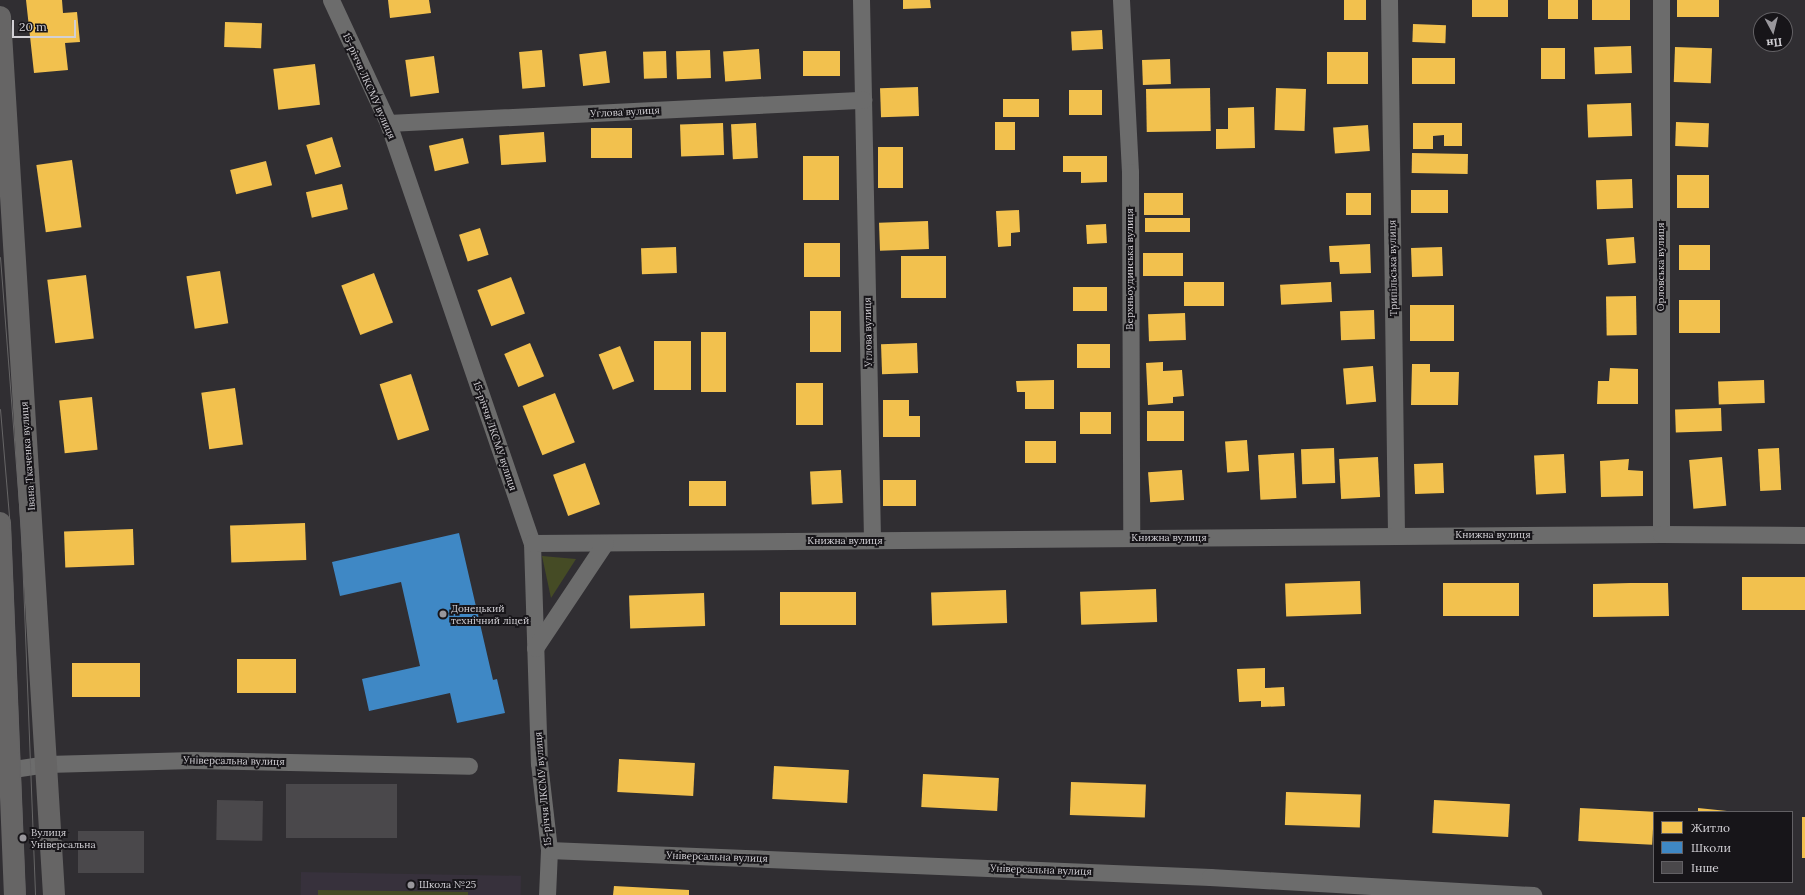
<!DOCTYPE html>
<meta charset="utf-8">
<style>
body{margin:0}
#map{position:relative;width:1805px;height:895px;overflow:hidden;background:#302e32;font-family:Lora,serif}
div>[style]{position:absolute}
.built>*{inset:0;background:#37313c;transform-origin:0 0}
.green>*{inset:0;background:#454b25}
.homes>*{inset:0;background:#f2c14e;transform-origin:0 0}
.schools>*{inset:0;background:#3f88c5}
.building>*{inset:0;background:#4a484b;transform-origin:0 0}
.minor>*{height:17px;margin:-8.5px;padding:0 8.5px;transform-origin:8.5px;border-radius:8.5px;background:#6c6c6c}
.secondary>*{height:22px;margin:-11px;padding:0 11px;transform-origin:11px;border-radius:11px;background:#666565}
.tram>*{height:1px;margin:-0.5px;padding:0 0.5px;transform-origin:0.5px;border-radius:0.5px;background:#666566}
.dots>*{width:11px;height:11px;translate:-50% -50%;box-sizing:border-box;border:2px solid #171519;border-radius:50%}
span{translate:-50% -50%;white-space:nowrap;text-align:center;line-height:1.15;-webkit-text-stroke:4px #171519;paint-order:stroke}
.street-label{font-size:10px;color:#d2d0d5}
.poi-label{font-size:10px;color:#d2d0d5}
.left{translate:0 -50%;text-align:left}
.legend{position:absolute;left:1653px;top:811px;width:140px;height:72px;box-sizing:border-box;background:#171519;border:1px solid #626064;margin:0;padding:5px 7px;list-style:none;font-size:12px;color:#d2d0d5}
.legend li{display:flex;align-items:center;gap:8px;height:20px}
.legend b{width:20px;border:1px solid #626064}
.north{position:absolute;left:1753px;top:12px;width:40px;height:40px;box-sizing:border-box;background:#171519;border:1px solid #626064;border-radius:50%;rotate:173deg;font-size:11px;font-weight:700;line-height:16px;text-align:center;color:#d2d0d5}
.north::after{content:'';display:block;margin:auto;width:14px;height:18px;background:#99979c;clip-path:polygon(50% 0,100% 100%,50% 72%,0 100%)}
.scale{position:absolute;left:12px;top:20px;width:64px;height:18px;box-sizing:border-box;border:2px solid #d2d0d5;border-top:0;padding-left:5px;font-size:12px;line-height:14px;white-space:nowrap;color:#d2d0d5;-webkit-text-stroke:3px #171519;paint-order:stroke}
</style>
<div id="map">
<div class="built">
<div style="left:301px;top:872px;width:220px;height:23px;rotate:1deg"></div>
</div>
<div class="green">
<div style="clip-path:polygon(542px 556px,576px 559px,551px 598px)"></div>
<div style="clip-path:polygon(318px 890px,468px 892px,468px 895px,318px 895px)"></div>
</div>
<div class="homes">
<div style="clip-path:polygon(26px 0,62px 0,63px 13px,77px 12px,80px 42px,65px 43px,68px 70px,34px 73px)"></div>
<div style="clip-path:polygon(388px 0,429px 0,431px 13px,390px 18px)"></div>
<div style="clip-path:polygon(903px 0,930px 0,931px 8px,903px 9px)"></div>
<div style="left:1344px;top:0;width:22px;height:20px"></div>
<div style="left:1472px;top:0;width:36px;height:17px"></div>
<div style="left:1548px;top:0;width:30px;height:19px"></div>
<div style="left:1592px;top:0;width:38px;height:20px"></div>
<div style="left:1677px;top:0;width:42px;height:17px"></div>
<div style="left:225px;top:22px;width:37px;height:25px;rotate:2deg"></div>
<div style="left:1413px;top:24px;width:33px;height:18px;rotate:2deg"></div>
<div style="left:1102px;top:30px;width:19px;height:31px;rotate:87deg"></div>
<div style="left:1631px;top:46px;width:27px;height:37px;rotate:88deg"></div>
<div style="left:1675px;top:47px;width:37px;height:35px;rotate:2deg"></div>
<div style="left:1541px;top:48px;width:24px;height:31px"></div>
<div style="left:759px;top:49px;width:30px;height:36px;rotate:86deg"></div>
<div style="left:542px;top:50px;width:37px;height:23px;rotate:85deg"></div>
<div style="left:710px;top:50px;width:28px;height:34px;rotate:88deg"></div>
<div style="left:606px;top:51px;width:32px;height:27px;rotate:83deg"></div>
<div style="left:666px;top:51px;width:27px;height:23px;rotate:88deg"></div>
<div style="left:840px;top:51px;width:25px;height:37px;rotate:90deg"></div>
<div style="left:1327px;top:52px;width:41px;height:32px"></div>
<div style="left:434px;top:56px;width:37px;height:29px;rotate:82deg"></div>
<div style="left:1412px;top:58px;width:43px;height:26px"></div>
<div style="left:1170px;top:59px;width:25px;height:28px;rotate:88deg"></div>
<div style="left:315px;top:64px;width:41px;height:42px;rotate:83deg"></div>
<div style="left:918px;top:87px;width:29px;height:38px;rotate:88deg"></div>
<div style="left:1210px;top:88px;width:43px;height:64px;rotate:89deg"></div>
<div style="left:1276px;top:88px;width:30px;height:42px;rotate:2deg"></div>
<div style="left:1069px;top:90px;width:33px;height:25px"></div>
<div style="left:1003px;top:99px;width:36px;height:18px"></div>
<div style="left:1631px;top:103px;width:33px;height:44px;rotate:88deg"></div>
<div style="clip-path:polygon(1254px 107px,1255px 148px,1216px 149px,1216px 129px,1228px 129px,1228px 108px)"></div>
<div style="left:995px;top:122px;width:20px;height:28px"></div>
<div style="left:1676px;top:122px;width:33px;height:24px;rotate:2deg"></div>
<div style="left:723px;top:123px;width:32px;height:43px;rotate:88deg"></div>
<div style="left:756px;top:123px;width:35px;height:25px;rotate:87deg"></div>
<div style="clip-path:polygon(1413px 123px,1462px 123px,1462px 146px,1444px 146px,1444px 135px,1433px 136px,1433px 149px,1413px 149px)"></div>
<div style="left:1368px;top:125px;width:26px;height:35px;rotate:86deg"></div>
<div style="left:632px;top:128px;width:30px;height:41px;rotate:90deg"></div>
<div style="left:544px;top:132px;width:30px;height:45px;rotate:86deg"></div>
<div style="left:332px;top:137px;width:31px;height:27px;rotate:73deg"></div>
<div style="left:463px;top:138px;width:26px;height:35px;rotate:77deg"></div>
<div style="left:878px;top:147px;width:25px;height:41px"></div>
<div style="left:1412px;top:153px;width:56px;height:20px;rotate:1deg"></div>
<div style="left:803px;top:156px;width:36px;height:44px"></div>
<div style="clip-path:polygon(1063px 156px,1107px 156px,1107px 182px,1081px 183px,1081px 172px,1063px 172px)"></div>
<div style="left:72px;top:160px;width:68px;height:36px;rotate:82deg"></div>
<div style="left:266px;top:161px;width:25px;height:37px;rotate:76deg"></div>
<div style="left:1677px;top:175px;width:32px;height:33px"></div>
<div style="left:1632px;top:179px;width:29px;height:36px;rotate:88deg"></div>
<div style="left:342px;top:184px;width:26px;height:37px;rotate:77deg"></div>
<div style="left:1411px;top:190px;width:37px;height:23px"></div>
<div style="left:1183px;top:193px;width:22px;height:39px;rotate:90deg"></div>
<div style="left:1371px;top:193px;width:22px;height:25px;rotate:90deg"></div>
<div style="clip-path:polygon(1019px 210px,1020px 232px,1011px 233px,1011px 246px,998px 247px,996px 211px)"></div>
<div style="left:1190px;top:218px;width:14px;height:45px;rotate:90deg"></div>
<div style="left:928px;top:221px;width:28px;height:49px;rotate:88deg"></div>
<div style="left:1106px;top:224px;width:19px;height:20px;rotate:87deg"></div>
<div style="left:480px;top:228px;width:28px;height:22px;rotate:72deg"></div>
<div style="left:1634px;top:237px;width:26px;height:28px;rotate:86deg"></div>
<div style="left:840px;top:243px;width:34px;height:36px;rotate:90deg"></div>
<div style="clip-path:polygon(1370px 244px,1371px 273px,1340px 274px,1339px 262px,1330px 262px,1329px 246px)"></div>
<div style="left:1679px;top:245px;width:31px;height:25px"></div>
<div style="left:676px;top:247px;width:26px;height:35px;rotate:88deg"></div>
<div style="left:1442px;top:247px;width:29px;height:31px;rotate:88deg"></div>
<div style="left:1143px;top:253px;width:40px;height:23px"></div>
<div style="left:901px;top:256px;width:45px;height:42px"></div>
<div style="left:220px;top:271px;width:53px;height:34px;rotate:81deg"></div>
<div style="left:374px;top:273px;width:53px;height:35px;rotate:69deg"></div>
<div style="left:86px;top:275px;width:64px;height:39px;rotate:83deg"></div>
<div style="left:511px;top:277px;width:39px;height:36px;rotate:69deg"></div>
<div style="left:1224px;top:282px;width:24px;height:40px;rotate:90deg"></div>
<div style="left:1331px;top:282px;width:20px;height:51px;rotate:87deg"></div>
<div style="left:1107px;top:287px;width:24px;height:34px;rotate:90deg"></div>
<div style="left:1636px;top:296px;width:39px;height:30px;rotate:89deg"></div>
<div style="left:1720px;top:300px;width:33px;height:41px;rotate:90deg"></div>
<div style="left:1410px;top:305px;width:44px;height:36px"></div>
<div style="left:1374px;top:310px;width:29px;height:34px;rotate:88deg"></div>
<div style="left:810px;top:311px;width:31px;height:41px"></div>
<div style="left:1185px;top:313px;width:27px;height:37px;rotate:88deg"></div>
<div style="left:701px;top:332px;width:25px;height:60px"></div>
<div style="left:654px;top:341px;width:37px;height:49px"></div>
<div style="left:530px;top:343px;width:36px;height:28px;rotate:67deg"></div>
<div style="left:917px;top:343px;width:30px;height:36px;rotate:88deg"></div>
<div style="left:1110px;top:344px;width:24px;height:33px;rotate:90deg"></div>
<div style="left:620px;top:346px;width:38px;height:23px;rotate:68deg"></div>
<div style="clip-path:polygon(1163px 362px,1163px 371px,1182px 370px,1184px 396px,1173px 397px,1173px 403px,1148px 405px,1146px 363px)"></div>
<div style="clip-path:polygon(1412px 364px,1430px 364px,1430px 372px,1459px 372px,1458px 405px,1411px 405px)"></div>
<div style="left:1373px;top:366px;width:36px;height:30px;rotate:85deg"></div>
<div style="clip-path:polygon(1610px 368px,1638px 369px,1638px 404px,1597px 404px,1598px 381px,1609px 381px)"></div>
<div style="left:411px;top:374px;width:59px;height:33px;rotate:72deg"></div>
<div style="clip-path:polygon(1054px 380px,1054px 409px,1025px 409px,1025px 392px,1017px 392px,1016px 381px)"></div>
<div style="left:1764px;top:380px;width:23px;height:46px;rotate:88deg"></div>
<div style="left:796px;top:383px;width:27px;height:42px"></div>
<div style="left:235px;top:388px;width:57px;height:34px;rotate:82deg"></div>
<div style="left:555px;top:393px;width:53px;height:35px;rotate:68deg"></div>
<div style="left:92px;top:397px;width:53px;height:33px;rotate:84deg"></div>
<div style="clip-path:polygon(883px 400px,909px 400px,909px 416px,920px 416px,920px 437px,883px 437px)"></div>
<div style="left:1721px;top:408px;width:23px;height:46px;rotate:88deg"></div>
<div style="left:1147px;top:411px;width:37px;height:30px"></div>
<div style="left:1080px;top:412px;width:31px;height:22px"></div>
<div style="left:1247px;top:440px;width:31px;height:22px;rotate:86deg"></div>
<div style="left:1025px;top:441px;width:31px;height:22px"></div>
<div style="left:1334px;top:448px;width:35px;height:33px;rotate:88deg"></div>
<div style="left:1779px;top:448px;width:42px;height:21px;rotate:87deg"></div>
<div style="left:1294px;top:453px;width:45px;height:36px;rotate:87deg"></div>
<div style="left:1564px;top:454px;width:39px;height:30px;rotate:87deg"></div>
<div style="left:1378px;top:457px;width:40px;height:39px;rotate:87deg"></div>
<div style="left:1722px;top:457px;width:49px;height:33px;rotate:85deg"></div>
<div style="clip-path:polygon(1629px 459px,1628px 470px,1643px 471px,1643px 496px,1601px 497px,1600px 461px)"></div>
<div style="left:585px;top:463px;width:44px;height:34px;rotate:70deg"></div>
<div style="left:1443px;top:463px;width:30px;height:29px;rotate:88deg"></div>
<div style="left:841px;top:470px;width:33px;height:31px;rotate:87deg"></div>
<div style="left:1182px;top:470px;width:30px;height:34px;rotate:86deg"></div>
<div style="left:883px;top:480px;width:33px;height:26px"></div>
<div style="left:726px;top:481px;width:25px;height:37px;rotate:90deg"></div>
<div style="left:305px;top:523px;width:37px;height:75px;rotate:88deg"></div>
<div style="left:133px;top:529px;width:36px;height:69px;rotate:88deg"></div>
<div style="left:1805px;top:577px;width:33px;height:63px;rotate:90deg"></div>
<div style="left:1360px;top:581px;width:33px;height:75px;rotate:88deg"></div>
<div style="left:1519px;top:583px;width:33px;height:76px;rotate:90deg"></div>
<div style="clip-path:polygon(1630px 583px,1668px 583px,1669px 616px,1593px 617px,1593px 584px)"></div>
<div style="left:1156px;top:589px;width:33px;height:76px;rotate:88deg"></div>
<div style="left:1006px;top:590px;width:33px;height:75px;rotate:88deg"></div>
<div style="left:856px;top:592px;width:33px;height:76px;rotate:90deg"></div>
<div style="left:704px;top:593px;width:33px;height:75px;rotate:88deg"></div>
<div style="left:237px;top:659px;width:59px;height:34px"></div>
<div style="left:72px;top:663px;width:68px;height:34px"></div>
<div style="clip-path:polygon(1265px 668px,1265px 688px,1284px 687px,1285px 706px,1261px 707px,1261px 701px,1239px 702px,1237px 669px)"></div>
<div style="left:619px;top:759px;width:76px;height:33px;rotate:3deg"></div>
<div style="left:774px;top:766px;width:75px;height:33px;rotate:3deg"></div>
<div style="left:923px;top:774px;width:76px;height:33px;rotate:3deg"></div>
<div style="left:1071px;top:782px;width:75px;height:33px;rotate:2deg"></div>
<div style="left:1286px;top:792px;width:75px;height:33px;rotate:2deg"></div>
<div style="left:1434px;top:800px;width:76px;height:33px;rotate:3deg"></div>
<div style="left:1580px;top:808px;width:74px;height:33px;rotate:3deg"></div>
<div style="clip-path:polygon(1698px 808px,1727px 811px,1727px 812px,1698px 812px)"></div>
<div style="left:1802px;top:817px;width:3px;height:41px"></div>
<div style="clip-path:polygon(614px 886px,689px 890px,689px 895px,613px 895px)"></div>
</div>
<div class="schools">
<div style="clip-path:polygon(459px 533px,493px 680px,497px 679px,505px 713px,457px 723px,450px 693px,369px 711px,362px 679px,420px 666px,401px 582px,340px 596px,332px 562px)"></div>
</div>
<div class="building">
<div style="left:286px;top:784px;width:111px;height:54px"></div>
<div style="left:217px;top:800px;width:46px;height:40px;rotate:1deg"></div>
<div style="left:144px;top:831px;width:42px;height:66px;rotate:90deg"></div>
</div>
<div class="minor">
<div style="left:331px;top:0;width:136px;rotate:65.1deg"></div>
<div style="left:388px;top:123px;width:444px;rotate:71.1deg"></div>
<div style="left:532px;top:543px;width:220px;rotate:88.2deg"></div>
<div style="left:539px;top:763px;width:88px;rotate:83.4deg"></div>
<div style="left:549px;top:850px;width:45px;rotate:92.5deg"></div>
<div style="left:861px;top:0;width:540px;rotate:88.83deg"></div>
<div style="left:1121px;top:0;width:172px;rotate:87deg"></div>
<div style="left:1130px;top:172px;width:366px;rotate:89.8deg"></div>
<div style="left:1389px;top:0;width:536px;rotate:89.25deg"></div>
<div style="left:1661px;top:0;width:534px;rotate:90deg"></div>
<div style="left:388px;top:123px;width:476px;rotate:-2.8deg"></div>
<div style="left:532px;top:543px;width:1129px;rotate:-0.46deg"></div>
<div style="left:1661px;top:534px;width:144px;rotate:0.4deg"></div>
<div style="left:535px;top:648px;width:126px;rotate:-56.3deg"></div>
<div style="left:0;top:771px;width:48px;rotate:-8.5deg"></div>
<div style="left:47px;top:764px;width:146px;rotate:-1.6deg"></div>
<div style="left:193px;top:760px;width:276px;rotate:1.2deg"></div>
<div style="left:549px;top:850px;width:662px;rotate:2.34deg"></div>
<div style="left:1210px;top:877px;width:324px;rotate:3.2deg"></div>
</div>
<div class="secondary">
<div style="left:0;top:17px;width:880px;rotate:86.48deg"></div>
<div style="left:0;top:523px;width:372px;rotate:87.7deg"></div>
</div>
<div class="tram">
<div style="left:0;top:257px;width:273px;rotate:85.6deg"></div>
<div style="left:21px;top:529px;width:366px;rotate:87.8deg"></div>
<div style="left:0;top:409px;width:120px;rotate:85.2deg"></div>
<div style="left:10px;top:529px;width:366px;rotate:87.7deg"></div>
</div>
<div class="dots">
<div style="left:443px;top:614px;background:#99979c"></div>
<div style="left:23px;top:838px;background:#99979c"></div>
<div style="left:411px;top:885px;background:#99979c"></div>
</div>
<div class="street-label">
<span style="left:369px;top:86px;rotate:66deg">15-річчя ЛКСМУ вулиця</span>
<span style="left:625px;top:112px;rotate:-3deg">Углова вулиця</span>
<span style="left:1661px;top:267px;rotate:-90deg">Орловська вулиця</span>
<span style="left:1393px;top:268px;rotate:-91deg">Трипільська вулиця</span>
<span style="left:1130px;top:269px;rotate:-90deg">Верхньоудинська вулиця</span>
<span style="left:868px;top:332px;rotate:-91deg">Углова вулиця</span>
<span style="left:495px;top:436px;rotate:71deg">15-річчя ЛКСМУ вулиця</span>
<span style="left:28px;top:456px;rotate:-94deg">Івана Ткаченка вулиця</span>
<span style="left:1493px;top:535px">Книжна вулиця</span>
<span style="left:1169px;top:538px">Книжна вулиця</span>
<span style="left:845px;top:541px">Книжна вулиця</span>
<span style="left:234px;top:761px;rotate:1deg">Універсальна вулиця</span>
<span style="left:543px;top:789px;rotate:-95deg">15-річчя ЛКСМУ вулиця</span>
<span style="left:717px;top:857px;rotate:2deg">Універсальна вулиця</span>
<span style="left:1041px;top:870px;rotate:2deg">Універсальна вулиця</span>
</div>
<div class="poi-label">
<span class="left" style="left:451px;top:614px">Донецький<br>технічний ліцей</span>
<span class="left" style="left:31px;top:838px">Вулиця<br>Універсальна</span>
<span class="left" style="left:419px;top:885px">Школа №25</span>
</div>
<ul class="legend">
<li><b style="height:11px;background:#f2c14e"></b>Житло</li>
<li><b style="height:11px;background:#3f88c5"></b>Школи</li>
<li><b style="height:11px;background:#4a484b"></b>Інше</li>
</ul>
<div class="north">Пн</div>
<div class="scale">20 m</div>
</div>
